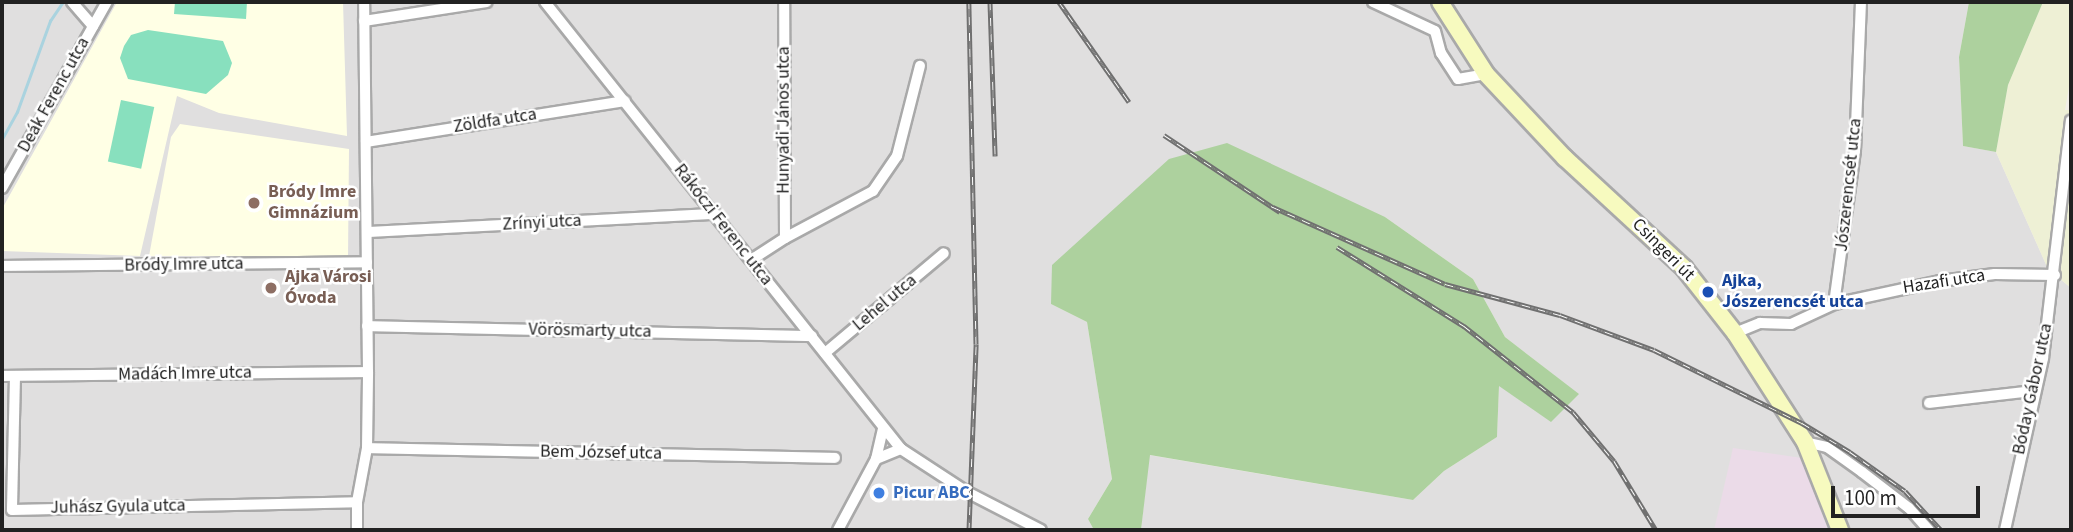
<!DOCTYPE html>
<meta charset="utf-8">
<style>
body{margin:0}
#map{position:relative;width:2073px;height:532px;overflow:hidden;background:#f2efe9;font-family:"Source Sans 3",sans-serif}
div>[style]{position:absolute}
.residential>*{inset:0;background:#e0dfdf}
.industrial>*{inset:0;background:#ebdbe8}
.education>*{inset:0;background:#ffffe5}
.farmland>*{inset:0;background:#eef0d5}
.forest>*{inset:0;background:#add19e}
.pitch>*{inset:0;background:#88e0be;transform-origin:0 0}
.stream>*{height:2.5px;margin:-1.25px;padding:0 1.25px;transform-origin:1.25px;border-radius:1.25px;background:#aad3df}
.roads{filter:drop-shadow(2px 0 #a9a9a9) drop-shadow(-2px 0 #a9a9a9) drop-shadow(0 2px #a9a9a9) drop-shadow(0 -2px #a9a9a9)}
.minor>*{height:10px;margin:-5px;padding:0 5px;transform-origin:5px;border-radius:5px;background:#fff}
.secondary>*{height:16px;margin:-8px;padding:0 8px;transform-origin:8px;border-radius:8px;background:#f7fabf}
.rail>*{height:5px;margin-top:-2.5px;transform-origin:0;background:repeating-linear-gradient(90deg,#fff 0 8px,#707070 0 16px);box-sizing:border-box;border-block:2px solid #707070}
.dots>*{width:19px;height:19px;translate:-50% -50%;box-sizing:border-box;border:4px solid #fff;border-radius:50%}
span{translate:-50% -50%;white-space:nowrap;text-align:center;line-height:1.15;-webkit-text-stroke:5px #fff;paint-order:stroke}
.street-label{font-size:18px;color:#222}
.education-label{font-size:18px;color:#785e54;font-weight:700}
.left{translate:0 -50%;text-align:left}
.transit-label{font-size:18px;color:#164399;font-weight:700}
.shop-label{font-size:18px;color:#366cbe;font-weight:700}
.frame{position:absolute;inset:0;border:4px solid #222;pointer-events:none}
.scale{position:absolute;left:1831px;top:486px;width:149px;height:32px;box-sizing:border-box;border:4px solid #222;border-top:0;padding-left:9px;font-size:21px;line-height:24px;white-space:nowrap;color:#222;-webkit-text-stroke:5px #fff;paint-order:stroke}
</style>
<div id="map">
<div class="residential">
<div style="clip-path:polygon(2px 2px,1969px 2px,1959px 57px,1963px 146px,1996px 152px,2048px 269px,2071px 288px,2071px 530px,1141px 530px,1149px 455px,1413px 500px,1444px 471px,1497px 437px,1499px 385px,1578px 394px,1505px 337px,1473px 279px,1385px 217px,1051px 304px,1087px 322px,1112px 479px,1088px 519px,1094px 530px,2px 530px)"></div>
</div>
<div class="industrial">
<div style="clip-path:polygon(1733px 448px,1802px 458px,1828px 530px,1714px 530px)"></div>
</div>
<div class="education">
<div style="clip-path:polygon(117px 2px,343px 2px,347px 136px,219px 113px,177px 96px,140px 256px,2px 251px,2px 209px)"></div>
<div style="clip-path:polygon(180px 124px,349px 149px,348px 256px,149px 256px,171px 137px)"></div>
</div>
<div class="farmland">
<div style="clip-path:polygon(2043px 2px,2071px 2px,2071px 75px,2065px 110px,2071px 110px,2071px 288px,2048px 269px,1996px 152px,2008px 85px)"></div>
</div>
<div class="forest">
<div style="clip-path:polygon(1969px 2px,2043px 2px,2008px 85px,1996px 152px,1963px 146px,1959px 57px)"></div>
<div style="clip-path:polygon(1227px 143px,1385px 217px,1473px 279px,1505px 337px,1579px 394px,1551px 422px,1499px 386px,1497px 437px,1444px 471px,1413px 500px,1150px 455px,1141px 530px,1094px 530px,1088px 519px,1112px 479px,1087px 322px,1051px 304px,1052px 265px,1169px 159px)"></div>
</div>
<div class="pitch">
<div style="clip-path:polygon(175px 2px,247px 2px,246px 19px,174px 14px)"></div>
<div style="clip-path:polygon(148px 30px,223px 41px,232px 63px,228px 75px,206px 94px,128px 79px,120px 58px,124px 46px,131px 35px)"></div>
<div style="left:121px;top:100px;width:34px;height:63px;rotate:12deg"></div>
</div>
<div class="stream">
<div style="left:2px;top:139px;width:31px;rotate:-61deg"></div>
<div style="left:17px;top:112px;width:97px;rotate:-70.1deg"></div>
<div style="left:50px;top:21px;width:23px;rotate:-56deg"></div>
</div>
<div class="roads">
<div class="minor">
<div style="left:72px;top:2px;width:32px;rotate:49deg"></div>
<div style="left:545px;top:2px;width:571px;rotate:51.47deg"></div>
<div style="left:901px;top:449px;width:79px;rotate:33.1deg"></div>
<div style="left:967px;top:492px;width:83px;rotate:27.2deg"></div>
<div style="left:1373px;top:2px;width:68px;rotate:25.1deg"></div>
<div style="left:1435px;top:31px;width:23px;rotate:75deg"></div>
<div style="left:1441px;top:53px;width:31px;rotate:57deg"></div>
<div style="left:1458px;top:79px;width:28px;rotate:-10deg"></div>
<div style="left:364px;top:21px;width:124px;rotate:-8.8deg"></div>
<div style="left:366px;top:142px;width:262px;rotate:-9deg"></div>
<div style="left:2px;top:188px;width:214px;rotate:-60.6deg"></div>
<div style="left:369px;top:232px;width:347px;rotate:-3deg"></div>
<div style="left:785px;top:238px;width:100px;rotate:-28.1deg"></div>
<div style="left:873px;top:191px;width:42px;rotate:-55.6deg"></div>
<div style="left:897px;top:156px;width:93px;rotate:-75.7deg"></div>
<div style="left:751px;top:260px;width:40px;rotate:-32.9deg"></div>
<div style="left:785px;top:238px;width:236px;rotate:-90.2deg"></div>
<div style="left:2px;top:266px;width:365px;rotate:-0.6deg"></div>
<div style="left:1834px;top:304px;width:108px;rotate:-12.2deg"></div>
<div style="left:1940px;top:281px;width:55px;rotate:-7.3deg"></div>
<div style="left:1995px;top:274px;width:60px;rotate:1deg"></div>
<div style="left:367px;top:326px;width:445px;rotate:1.3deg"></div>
<div style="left:1735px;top:333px;width:27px;rotate:-22deg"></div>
<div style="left:1760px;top:323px;width:31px;rotate:2deg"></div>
<div style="left:1791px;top:324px;width:47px;rotate:-24.9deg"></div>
<div style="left:1834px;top:304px;width:154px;rotate:-82.2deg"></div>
<div style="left:1855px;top:151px;width:149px;rotate:-87.7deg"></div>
<div style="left:825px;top:353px;width:155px;rotate:-40deg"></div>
<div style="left:2px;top:376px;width:366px;rotate:-0.6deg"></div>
<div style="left:15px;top:376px;width:134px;rotate:91.3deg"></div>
<div style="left:12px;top:510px;width:345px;rotate:-1.3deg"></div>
<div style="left:1929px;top:403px;width:105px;rotate:-6.6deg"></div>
<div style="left:1805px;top:442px;width:23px;rotate:13deg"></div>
<div style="left:1827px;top:447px;width:43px;rotate:35.5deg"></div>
<div style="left:1862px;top:472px;width:59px;rotate:37.5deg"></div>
<div style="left:1909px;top:508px;width:30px;rotate:48deg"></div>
<div style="left:367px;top:448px;width:468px;rotate:1.2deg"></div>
<div style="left:876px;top:459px;width:32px;rotate:-77deg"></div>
<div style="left:357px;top:530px;width:28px;rotate:-90deg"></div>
<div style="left:357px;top:502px;width:55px;rotate:-79.5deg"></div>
<div style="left:367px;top:448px;width:76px;rotate:-89.2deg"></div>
<div style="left:368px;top:372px;width:370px;rotate:-90.6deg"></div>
<div style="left:838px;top:530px;width:81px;rotate:-61.8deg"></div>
<div style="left:876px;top:459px;width:27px;rotate:-22deg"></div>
<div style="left:2005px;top:530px;width:176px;rotate:-77.5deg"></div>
<div style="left:2043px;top:358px;width:239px;rotate:-83.3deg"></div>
</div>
<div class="secondary">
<div style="left:1440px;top:2px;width:85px;rotate:57.4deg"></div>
<div style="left:1486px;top:74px;width:115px;rotate:46.8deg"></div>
<div style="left:1565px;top:158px;width:162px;rotate:42.7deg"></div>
<div style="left:1684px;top:268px;width:83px;rotate:51.9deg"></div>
<div style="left:1735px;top:333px;width:130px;rotate:57.3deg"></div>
<div style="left:1805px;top:442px;width:95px;rotate:68.3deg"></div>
</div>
</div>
<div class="rail">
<div style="left:990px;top:2px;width:154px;rotate:88.1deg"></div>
<div style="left:1059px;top:2px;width:122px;rotate:55deg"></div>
<div style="left:1164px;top:135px;width:139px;rotate:33.6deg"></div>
<div style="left:1273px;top:207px;width:188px;rotate:24.1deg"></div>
<div style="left:1445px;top:284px;width:119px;rotate:15.1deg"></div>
<div style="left:1560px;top:315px;width:100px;rotate:20.4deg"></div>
<div style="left:1654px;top:350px;width:165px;rotate:26.3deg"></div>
<div style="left:1802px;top:423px;width:56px;rotate:31.1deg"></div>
<div style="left:1850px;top:452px;width:67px;rotate:35.3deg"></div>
<div style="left:1905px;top:491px;width:53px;rotate:47.3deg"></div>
<div style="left:1337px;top:247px;width:150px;rotate:31.9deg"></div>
<div style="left:1464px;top:326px;width:139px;rotate:38.3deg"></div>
<div style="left:1573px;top:412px;width:64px;rotate:50.1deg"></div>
<div style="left:1614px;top:461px;width:81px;rotate:58.7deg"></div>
<div style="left:969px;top:530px;width:186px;rotate:-87.8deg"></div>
<div style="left:976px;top:344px;width:342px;rotate:-91.2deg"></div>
</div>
<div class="dots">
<div style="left:254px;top:203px;background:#8d6e63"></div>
<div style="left:271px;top:288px;background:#8d6e63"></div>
<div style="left:1708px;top:292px;background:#1a4fb4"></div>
<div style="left:879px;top:493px;background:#3f7fe0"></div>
</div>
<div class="street-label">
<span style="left:54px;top:95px;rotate:-61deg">Deák Ferenc utca</span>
<span style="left:784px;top:120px;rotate:-90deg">Hunyadi János utca</span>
<span style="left:495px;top:121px;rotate:-9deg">Zöldfa utca</span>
<span style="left:1849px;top:185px;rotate:-84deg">Jószerencsét utca</span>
<span style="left:542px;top:223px;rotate:-3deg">Zrínyi utca</span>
<span style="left:723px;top:225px;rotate:52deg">Rákóczi Ferenc utca</span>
<span style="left:1663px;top:250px;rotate:45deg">Csingeri út</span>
<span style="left:184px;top:265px;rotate:-1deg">Bródy Imre utca</span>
<span style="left:1944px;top:282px;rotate:-9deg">Hazafi utca</span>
<span style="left:885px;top:303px;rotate:-40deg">Lehel utca</span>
<span style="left:590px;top:331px;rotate:1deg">Vörösmarty utca</span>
<span style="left:185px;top:374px;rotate:-1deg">Madách Imre utca</span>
<span style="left:2033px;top:389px;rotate:-78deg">Bóday Gábor utca</span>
<span style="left:601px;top:453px;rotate:1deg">Bem József utca</span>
<span style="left:118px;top:507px;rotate:-1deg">Juhász Gyula utca</span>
</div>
<div class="education-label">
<span class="left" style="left:268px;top:203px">Bródy Imre<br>Gimnázium</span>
<span class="left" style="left:285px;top:288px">Ajka Városi<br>Óvoda</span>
</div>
<div class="transit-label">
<span class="left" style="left:1722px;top:292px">Ajka,<br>Jószerencsét utca</span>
</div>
<div class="shop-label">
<span class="left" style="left:893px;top:493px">Picur ABC</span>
</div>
<div class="frame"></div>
<div class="scale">100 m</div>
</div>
